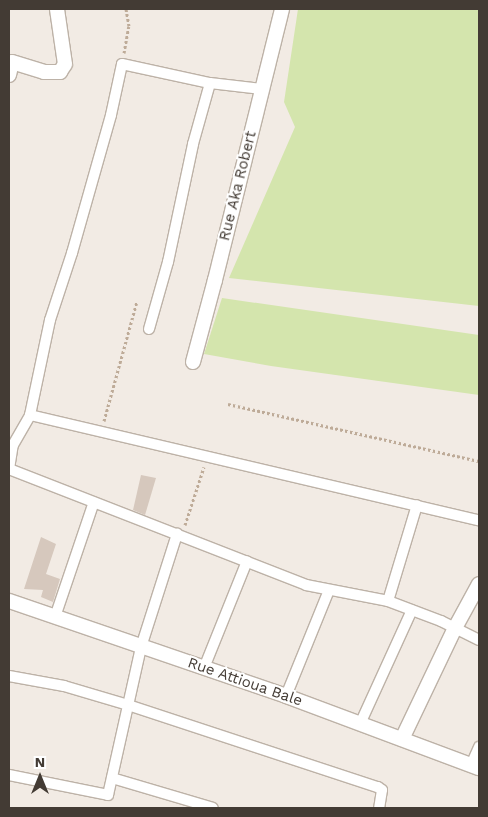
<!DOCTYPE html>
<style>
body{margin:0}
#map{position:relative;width:488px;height:817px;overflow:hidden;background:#f2ebe4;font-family:"Work Sans",sans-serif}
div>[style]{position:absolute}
.green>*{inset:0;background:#d4e5ad}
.building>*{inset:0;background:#d6c8bd}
.path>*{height:3px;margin-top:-1.5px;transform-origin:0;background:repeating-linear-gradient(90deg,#beab98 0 2.5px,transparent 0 5px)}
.roads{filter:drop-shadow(1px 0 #bdb2a7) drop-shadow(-1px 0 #bdb2a7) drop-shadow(0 1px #bdb2a7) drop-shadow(0 -1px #bdb2a7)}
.pedestrian>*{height:10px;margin:-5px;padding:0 5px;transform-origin:5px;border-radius:5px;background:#fff}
.minor>*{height:14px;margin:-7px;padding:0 7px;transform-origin:7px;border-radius:7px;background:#fff}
span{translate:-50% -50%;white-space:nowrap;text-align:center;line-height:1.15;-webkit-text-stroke:4px #fff;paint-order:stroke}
.street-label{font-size:15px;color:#433b34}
.frame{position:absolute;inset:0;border:10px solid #433b34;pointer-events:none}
.north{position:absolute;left:15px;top:752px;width:50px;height:50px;-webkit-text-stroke:4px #fff;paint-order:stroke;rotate:0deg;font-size:14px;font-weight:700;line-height:20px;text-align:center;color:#433b34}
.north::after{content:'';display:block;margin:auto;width:18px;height:22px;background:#433b34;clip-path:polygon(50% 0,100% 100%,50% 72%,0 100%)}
</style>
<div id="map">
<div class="green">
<div style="clip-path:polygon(298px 9px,479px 9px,479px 306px,229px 278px,295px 127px,284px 102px)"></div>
<div style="clip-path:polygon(222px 298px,479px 335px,479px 395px,271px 366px,204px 354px)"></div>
</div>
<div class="building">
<div style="clip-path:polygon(141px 475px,156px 478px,145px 515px,133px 510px)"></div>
<div style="clip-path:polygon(41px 537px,56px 544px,46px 574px,60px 579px,53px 602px,41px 597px,43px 590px,24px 589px)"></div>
</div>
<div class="path">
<div style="left:124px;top:53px;width:27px;rotate:-80deg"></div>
<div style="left:129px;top:26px;width:17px;rotate:-100deg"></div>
<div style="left:228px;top:404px;width:257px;rotate:12.8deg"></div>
<div style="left:104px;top:421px;width:124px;rotate:-74.6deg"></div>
<div style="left:185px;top:525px;width:61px;rotate:-71.9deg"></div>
</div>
<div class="roads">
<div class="pedestrian">
<div style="left:149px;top:329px;width:70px;rotate:-74.2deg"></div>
<div style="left:168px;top:262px;width:121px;rotate:-78deg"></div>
<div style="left:193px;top:144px;width:63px;rotate:-74.4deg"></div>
<div style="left:30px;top:415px;width:461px;rotate:13.2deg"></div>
<div style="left:9px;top:469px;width:24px;rotate:-81deg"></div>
<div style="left:13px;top:445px;width:34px;rotate:-60deg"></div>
<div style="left:30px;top:415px;width:97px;rotate:-78.1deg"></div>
<div style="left:50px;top:320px;width:71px;rotate:-71.8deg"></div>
<div style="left:72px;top:253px;width:143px;rotate:-74.2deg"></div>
<div style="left:111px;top:115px;width:52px;rotate:-77.8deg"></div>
<div style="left:122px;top:64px;width:90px;rotate:12.2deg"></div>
<div style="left:210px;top:83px;width:52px;rotate:6.6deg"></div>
<div style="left:9px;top:469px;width:319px;rotate:21.3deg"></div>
<div style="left:306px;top:585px;width:84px;rotate:11deg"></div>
<div style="left:388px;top:601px;width:57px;rotate:20.7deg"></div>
<div style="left:441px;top:621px;width:42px;rotate:26.6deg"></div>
<div style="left:388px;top:601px;width:100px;rotate:-73.2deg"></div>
<div style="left:55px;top:617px;width:121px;rotate:-71.3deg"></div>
<div style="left:204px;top:668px;width:115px;rotate:-68.1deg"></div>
<div style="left:9px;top:676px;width:56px;rotate:10.3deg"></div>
<div style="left:64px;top:686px;width:67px;rotate:16.5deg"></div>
<div style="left:128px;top:705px;width:263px;rotate:18.2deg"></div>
<div style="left:378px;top:787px;width:5px;rotate:37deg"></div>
<div style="left:382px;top:790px;width:18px;rotate:99deg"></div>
<div style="left:286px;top:696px;width:114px;rotate:-67.9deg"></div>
<div style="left:360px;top:724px;width:125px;rotate:-65.5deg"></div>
<div style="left:471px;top:765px;width:20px;rotate:-66deg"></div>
<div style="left:9px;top:775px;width:101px;rotate:11.4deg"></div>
<div style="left:108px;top:795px;width:152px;rotate:-77.4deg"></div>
<div style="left:141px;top:647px;width:119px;rotate:-72.3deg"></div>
<div style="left:112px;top:778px;width:105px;rotate:16.5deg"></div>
</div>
<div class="minor">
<div style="left:9px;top:75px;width:13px;rotate:-77deg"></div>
<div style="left:12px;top:62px;width:34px;rotate:17deg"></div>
<div style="left:44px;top:72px;width:16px"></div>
<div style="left:60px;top:72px;width:9px;rotate:-58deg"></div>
<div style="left:65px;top:64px;width:56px;rotate:-98.3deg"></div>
<div style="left:193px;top:362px;width:85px;rotate:-75deg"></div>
<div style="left:215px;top:280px;width:279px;rotate:-76.1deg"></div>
<div style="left:9px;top:601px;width:293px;rotate:18.9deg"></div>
<div style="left:286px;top:696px;width:206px;rotate:20.5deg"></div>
<div style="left:402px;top:739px;width:123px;rotate:-64.5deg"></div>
<div style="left:455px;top:628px;width:50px;rotate:-61.4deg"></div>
</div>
</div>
<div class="street-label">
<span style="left:238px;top:186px;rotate:-76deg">Rue Aka Robert</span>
<span style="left:245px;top:682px;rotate:19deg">Rue Attioua Bale</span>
</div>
<div class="frame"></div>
<div class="north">N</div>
</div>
